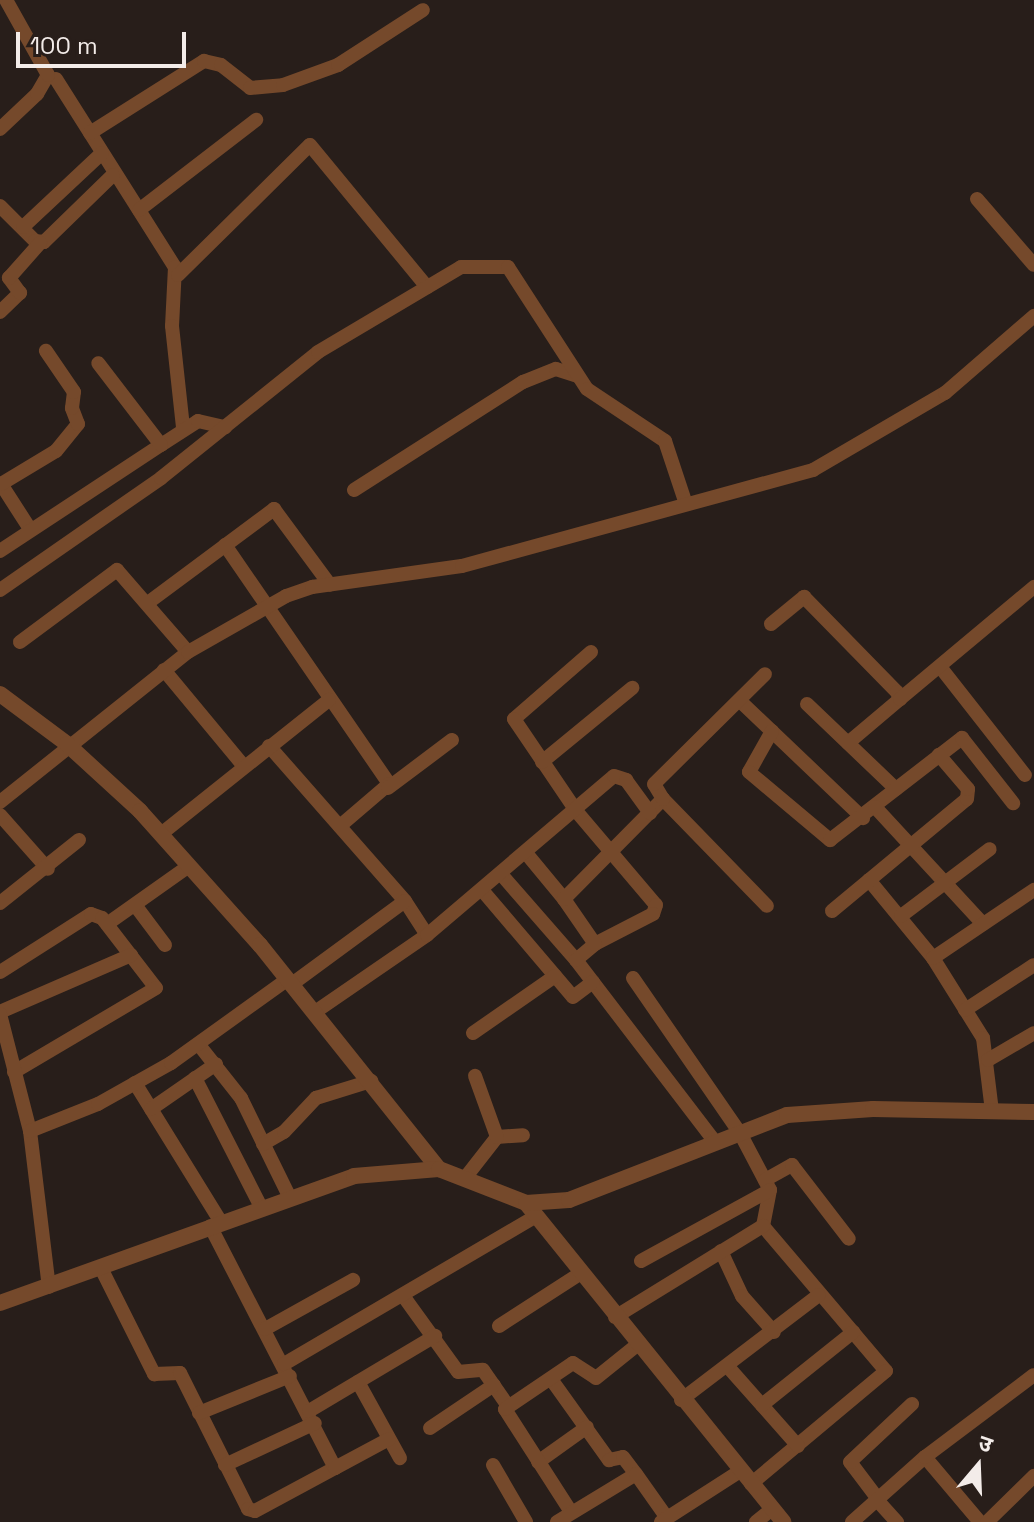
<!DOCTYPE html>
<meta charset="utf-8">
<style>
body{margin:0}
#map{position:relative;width:1034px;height:1522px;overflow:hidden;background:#281e1a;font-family:"Space Grotesk","Noto Sans Devanagari",sans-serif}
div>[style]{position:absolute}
.minor>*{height:14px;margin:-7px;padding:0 7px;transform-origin:7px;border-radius:7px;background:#75492b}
.tertiary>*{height:16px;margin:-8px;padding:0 8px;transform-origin:8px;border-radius:8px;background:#75492b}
span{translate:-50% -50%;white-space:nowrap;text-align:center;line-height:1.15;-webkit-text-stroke:7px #281e1a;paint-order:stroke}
.north{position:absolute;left:938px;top:1426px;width:80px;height:80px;-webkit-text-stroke:6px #281e1a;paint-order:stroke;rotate:19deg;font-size:22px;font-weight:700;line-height:32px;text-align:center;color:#f3ece9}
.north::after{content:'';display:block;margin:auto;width:28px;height:36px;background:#f3ece9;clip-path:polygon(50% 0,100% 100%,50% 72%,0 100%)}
.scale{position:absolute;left:16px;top:32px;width:170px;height:36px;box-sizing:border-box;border:4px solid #f3ece9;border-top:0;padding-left:10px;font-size:24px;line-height:28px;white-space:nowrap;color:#f3ece9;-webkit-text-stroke:6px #281e1a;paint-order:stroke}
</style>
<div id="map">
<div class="minor">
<div style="left:56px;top:79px;width:222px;rotate:57.7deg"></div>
<div style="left:175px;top:267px;width:59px;rotate:92.9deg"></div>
<div style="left:172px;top:326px;width:103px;rotate:83.8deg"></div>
<div style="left:0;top:129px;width:51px;rotate:-43.4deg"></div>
<div style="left:37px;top:94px;width:22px;rotate:-60deg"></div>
<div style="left:48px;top:75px;width:86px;rotate:-119.2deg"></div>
<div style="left:90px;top:133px;width:135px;rotate:-32.3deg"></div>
<div style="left:204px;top:61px;width:17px;rotate:13deg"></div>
<div style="left:221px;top:65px;width:37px;rotate:38deg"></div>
<div style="left:250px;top:88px;width:33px;rotate:-5deg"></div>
<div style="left:283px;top:85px;width:59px;rotate:-20deg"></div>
<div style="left:338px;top:65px;width:101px;rotate:-32.9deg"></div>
<div style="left:977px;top:199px;width:87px;rotate:49.2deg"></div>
<div style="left:0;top:206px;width:49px;rotate:45deg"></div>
<div style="left:35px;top:241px;width:9px;rotate:6deg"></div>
<div style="left:44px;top:242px;width:96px;rotate:-44.2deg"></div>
<div style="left:139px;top:210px;width:148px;rotate:-37.6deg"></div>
<div style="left:23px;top:227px;width:108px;rotate:-43.1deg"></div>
<div style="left:178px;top:275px;width:185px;rotate:-44.6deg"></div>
<div style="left:310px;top:145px;width:184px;rotate:50.5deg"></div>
<div style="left:0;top:312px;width:28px;rotate:-44deg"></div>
<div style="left:20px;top:293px;width:19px;rotate:-126deg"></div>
<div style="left:9px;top:278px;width:47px;rotate:-48.5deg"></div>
<div style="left:161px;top:445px;width:44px;rotate:-33deg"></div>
<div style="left:198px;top:421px;width:28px;rotate:13deg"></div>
<div style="left:354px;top:490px;width:201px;rotate:-32.6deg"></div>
<div style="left:523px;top:382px;width:35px;rotate:-22deg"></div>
<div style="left:556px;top:369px;width:23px;rotate:18deg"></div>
<div style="left:30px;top:529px;width:54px;rotate:-122.8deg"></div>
<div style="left:1px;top:484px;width:64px;rotate:-31deg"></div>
<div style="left:56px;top:451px;width:35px;rotate:-51deg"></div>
<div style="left:78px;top:424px;width:17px;rotate:-111deg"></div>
<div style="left:72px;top:408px;width:16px;rotate:-83deg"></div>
<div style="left:74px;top:392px;width:50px;rotate:-124.3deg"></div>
<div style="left:225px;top:545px;width:290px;rotate:55.5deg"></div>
<div style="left:389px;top:784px;width:65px;rotate:139.4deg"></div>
<div style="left:0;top:551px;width:193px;rotate:-33.4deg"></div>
<div style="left:161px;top:445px;width:103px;rotate:-127.5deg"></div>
<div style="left:0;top:590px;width:196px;rotate:-34.8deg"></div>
<div style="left:161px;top:478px;width:201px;rotate:-38.7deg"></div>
<div style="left:318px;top:352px;width:166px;rotate:-30.7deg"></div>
<div style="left:461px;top:267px;width:47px"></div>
<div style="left:508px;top:267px;width:145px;rotate:57.1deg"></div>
<div style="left:587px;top:389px;width:94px;rotate:33.7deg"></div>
<div style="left:665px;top:441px;width:66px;rotate:71.6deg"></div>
<div style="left:149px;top:602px;width:156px;rotate:-36.6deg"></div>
<div style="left:274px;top:509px;width:94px;rotate:53.6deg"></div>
<div style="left:771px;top:624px;width:43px;rotate:-39.3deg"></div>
<div style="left:804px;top:597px;width:133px;rotate:45.6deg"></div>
<div style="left:897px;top:692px;width:8px;rotate:67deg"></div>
<div style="left:900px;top:699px;width:68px;rotate:139.8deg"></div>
<div style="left:20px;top:642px;width:121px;rotate:-36.6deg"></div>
<div style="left:117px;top:570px;width:108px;rotate:49.1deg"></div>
<div style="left:591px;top:652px;width:102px;rotate:139deg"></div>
<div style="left:514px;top:719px;width:112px;rotate:55.9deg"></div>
<div style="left:577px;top:812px;width:122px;rotate:49.7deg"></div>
<div style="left:656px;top:905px;width:9px;rotate:108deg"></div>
<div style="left:653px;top:914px;width:65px;rotate:152.7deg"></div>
<div style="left:941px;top:668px;width:136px;rotate:51.9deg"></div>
<div style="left:164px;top:670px;width:124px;rotate:50.3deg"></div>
<div style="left:900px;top:699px;width:175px;rotate:-39.9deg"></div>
<div style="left:740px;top:701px;width:170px;rotate:43.6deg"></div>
<div style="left:807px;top:704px;width:123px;rotate:43.7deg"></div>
<div style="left:772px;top:731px;width:47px;rotate:119.3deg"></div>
<div style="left:749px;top:772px;width:106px;rotate:40deg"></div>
<div style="left:830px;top:840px;width:167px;rotate:-37.7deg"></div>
<div style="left:962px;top:738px;width:83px;rotate:51.9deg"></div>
<div style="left:269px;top:746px;width:206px;rotate:48.7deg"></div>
<div style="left:405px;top:901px;width:40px;rotate:57.1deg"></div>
<div style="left:542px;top:762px;width:117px;rotate:-39.4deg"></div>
<div style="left:388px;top:788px;width:80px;rotate:-36.9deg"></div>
<div style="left:663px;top:799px;width:149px;rotate:45.8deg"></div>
<div style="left:0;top:802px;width:241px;rotate:-38.6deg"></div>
<div style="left:188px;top:652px;width:113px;rotate:-29.7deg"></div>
<div style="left:286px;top:596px;width:28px;rotate:-19deg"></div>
<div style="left:312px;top:587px;width:151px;rotate:-8deg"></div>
<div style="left:462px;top:566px;width:364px;rotate:-15.3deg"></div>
<div style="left:813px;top:470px;width:153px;rotate:-30.3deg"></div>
<div style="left:945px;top:393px;width:118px;rotate:-40.9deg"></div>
<div style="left:875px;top:807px;width:159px;rotate:47.3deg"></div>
<div style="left:0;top:815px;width:72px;rotate:48.4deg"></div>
<div style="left:161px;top:834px;width:215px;rotate:-38.6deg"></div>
<div style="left:526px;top:853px;width:60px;rotate:50.4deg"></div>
<div style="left:501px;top:874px;width:114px;rotate:48.9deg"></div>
<div style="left:576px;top:960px;width:230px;rotate:52.6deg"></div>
<div style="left:869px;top:880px;width:101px;rotate:50.6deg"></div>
<div style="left:933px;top:958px;width:94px;rotate:58deg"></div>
<div style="left:983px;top:1038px;width:74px;rotate:83deg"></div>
<div style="left:482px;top:890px;width:140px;rotate:49.6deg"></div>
<div style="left:573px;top:997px;width:25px;rotate:-37deg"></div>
<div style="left:0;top:903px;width:101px;rotate:-38.6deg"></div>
<div style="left:135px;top:905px;width:50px;rotate:53.1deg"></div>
<div style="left:832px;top:911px;width:175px;rotate:-39.7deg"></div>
<div style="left:967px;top:799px;width:10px;rotate:-84deg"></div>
<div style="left:968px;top:789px;width:45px;rotate:-130.5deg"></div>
<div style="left:901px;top:916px;width:111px;rotate:-37deg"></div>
<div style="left:107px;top:924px;width:100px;rotate:-35.3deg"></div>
<div style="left:933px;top:958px;width:122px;rotate:-34deg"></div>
<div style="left:576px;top:960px;width:25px;rotate:-40deg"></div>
<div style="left:595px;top:944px;width:55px;rotate:-124.6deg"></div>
<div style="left:564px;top:899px;width:141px;rotate:-45.3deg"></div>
<div style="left:663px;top:799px;width:17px;rotate:-121deg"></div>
<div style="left:654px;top:784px;width:156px;rotate:-44.7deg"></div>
<div style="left:0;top:972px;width:108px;rotate:-32.5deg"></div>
<div style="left:91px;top:914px;width:12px;rotate:20deg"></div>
<div style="left:102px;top:918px;width:88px;rotate:52.4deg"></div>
<div style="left:156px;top:988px;width:165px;rotate:149.4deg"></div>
<div style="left:633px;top:978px;width:188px;rotate:55.4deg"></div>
<div style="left:740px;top:1133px;width:64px;rotate:62.2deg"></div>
<div style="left:770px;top:1190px;width:37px;rotate:101deg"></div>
<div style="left:763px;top:1226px;width:190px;rotate:49.7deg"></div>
<div style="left:886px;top:1371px;width:176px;rotate:140.1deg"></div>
<div style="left:292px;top:984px;width:140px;rotate:-36.3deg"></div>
<div style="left:965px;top:1010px;width:82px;rotate:-33.1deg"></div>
<div style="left:0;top:1012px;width:143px;rotate:-23.5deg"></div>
<div style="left:315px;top:1012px;width:136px;rotate:-34.5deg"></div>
<div style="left:427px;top:935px;width:245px;rotate:-40.4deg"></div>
<div style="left:614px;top:776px;width:13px;rotate:18deg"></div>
<div style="left:626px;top:780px;width:41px;rotate:54deg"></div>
<div style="left:0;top:1014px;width:121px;rotate:75.6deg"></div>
<div style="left:30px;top:1131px;width:157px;rotate:83.1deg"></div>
<div style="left:473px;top:1033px;width:100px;rotate:-34.8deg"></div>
<div style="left:199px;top:1045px;width:68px;rotate:51.6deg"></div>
<div style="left:241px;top:1098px;width:111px;rotate:63.9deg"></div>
<div style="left:988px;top:1060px;width:53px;rotate:-30.4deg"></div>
<div style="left:195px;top:1078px;width:145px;rotate:62.9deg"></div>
<div style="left:135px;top:1083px;width:163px;rotate:58.3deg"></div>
<div style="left:151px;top:1109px;width:79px;rotate:-34.7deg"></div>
<div style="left:30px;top:1131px;width:73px;rotate:-21.7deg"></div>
<div style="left:98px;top:1104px;width:84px;rotate:-29.3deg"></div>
<div style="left:171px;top:1063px;width:144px;rotate:-35.7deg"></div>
<div style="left:497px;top:1137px;width:26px;rotate:-4deg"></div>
<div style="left:263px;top:1144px;width:24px;rotate:-30deg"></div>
<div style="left:284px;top:1132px;width:47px;rotate:-46.7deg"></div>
<div style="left:316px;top:1098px;width:58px;rotate:-17.2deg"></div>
<div style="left:465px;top:1178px;width:52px;rotate:-52deg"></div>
<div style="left:497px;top:1137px;width:65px;rotate:-109.8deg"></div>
<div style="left:765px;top:1180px;width:31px;rotate:-29deg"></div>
<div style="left:792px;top:1165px;width:93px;rotate:52.4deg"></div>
<div style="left:721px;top:1251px;width:50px;rotate:65deg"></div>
<div style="left:742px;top:1296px;width:48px;rotate:48.4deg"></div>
<div style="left:641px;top:1261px;width:147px;rotate:-28.8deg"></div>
<div style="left:101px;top:1268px;width:119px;rotate:63.4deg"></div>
<div style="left:154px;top:1374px;width:26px;rotate:-2deg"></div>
<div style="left:180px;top:1373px;width:152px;rotate:63.4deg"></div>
<div style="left:248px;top:1509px;width:7px;rotate:16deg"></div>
<div style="left:255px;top:1511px;width:91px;rotate:-28.3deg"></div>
<div style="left:335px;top:1468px;width:272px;rotate:-117.3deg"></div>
<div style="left:404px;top:1297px;width:92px;rotate:54.2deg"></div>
<div style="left:458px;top:1372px;width:25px;rotate:-5deg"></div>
<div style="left:483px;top:1370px;width:44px;rotate:55.2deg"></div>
<div style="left:615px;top:1317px;width:174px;rotate:-31.6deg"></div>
<div style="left:499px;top:1326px;width:98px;rotate:-32.9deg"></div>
<div style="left:265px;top:1329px;width:101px;rotate:-29.1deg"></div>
<div style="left:284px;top:1364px;width:292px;rotate:-30.4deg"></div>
<div style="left:729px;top:1368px;width:104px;rotate:48.5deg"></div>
<div style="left:551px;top:1379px;width:100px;rotate:54.4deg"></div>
<div style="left:609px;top:1460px;width:14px;rotate:-12deg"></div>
<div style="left:623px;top:1457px;width:21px;rotate:53deg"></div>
<div style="left:358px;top:1382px;width:87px;rotate:61.1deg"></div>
<div style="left:681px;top:1400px;width:173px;rotate:-37.3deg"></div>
<div style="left:762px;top:1405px;width:117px;rotate:-38.7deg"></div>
<div style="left:309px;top:1411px;width:147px;rotate:-30.8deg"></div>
<div style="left:199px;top:1413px;width:98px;rotate:-22.1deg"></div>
<div style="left:430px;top:1428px;width:77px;rotate:-33.9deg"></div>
<div style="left:925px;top:1457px;width:85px;rotate:49.8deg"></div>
<div style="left:538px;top:1462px;width:60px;rotate:-35.5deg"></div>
<div style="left:225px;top:1465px;width:99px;rotate:-25deg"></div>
<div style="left:493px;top:1465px;width:66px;rotate:59.9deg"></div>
<div style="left:335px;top:1468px;width:61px;rotate:-28.2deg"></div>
<div style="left:878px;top:1499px;width:46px;rotate:-127.1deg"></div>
<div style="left:850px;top:1462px;width:85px;rotate:-43.1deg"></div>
<div style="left:877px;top:1500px;width:30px;rotate:48deg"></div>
<div style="left:571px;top:1512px;width:122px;rotate:-122.7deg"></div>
<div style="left:505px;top:1409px;width:82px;rotate:-34.1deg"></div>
<div style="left:573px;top:1363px;width:27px;rotate:33deg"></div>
<div style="left:596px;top:1378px;width:53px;rotate:-38.8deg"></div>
<div style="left:557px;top:1522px;width:92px;rotate:-31.3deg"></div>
<div style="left:636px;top:1474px;width:54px;rotate:54.8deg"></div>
<div style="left:661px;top:1522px;width:94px;rotate:-32.8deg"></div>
<div style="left:756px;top:1522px;width:21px;rotate:-39deg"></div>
<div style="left:852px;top:1522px;width:98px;rotate:-41.7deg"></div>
<div style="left:925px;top:1457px;width:136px;rotate:-37deg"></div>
<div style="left:987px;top:1522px;width:66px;rotate:-44.4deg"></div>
</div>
<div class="tertiary">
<div style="left:0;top:694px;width:84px;rotate:36.7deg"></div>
<div style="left:67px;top:744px;width:99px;rotate:42.5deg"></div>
<div style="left:140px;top:811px;width:180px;rotate:48.2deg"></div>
<div style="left:260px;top:945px;width:287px;rotate:51.4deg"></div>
<div style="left:526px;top:1203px;width:410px;rotate:51.1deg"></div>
<div style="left:0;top:1303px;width:376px;rotate:-19.7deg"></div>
<div style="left:354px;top:1176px;width:85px;rotate:-4.7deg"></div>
<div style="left:439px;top:1169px;width:93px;rotate:21.3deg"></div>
<div style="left:526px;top:1203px;width:43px;rotate:-4deg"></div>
<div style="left:569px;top:1200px;width:234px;rotate:-21.3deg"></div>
<div style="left:787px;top:1115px;width:86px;rotate:-4deg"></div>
<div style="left:873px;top:1109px;width:161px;rotate:1.1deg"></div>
</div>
<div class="north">उ</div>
<div class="scale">100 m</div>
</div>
